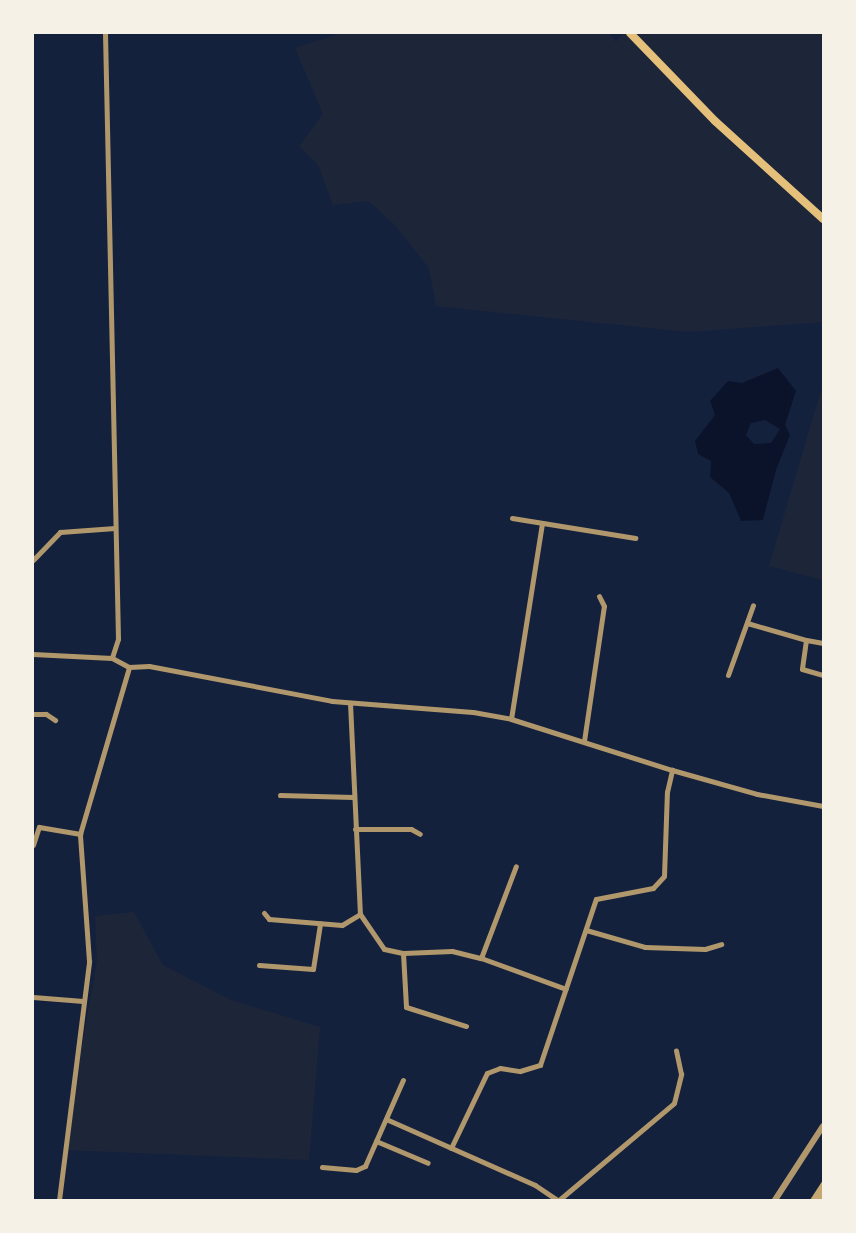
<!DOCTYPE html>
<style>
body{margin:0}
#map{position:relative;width:856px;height:1233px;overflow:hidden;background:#14213d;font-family:"Noto Serif",serif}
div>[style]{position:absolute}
.green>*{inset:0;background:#1d2539}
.water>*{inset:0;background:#0b132b}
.building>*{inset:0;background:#c6a872}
.minor>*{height:5px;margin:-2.5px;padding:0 2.5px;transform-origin:2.5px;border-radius:2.5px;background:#b1986c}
.tertiary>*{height:6px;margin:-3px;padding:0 3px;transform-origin:3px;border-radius:3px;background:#b1986c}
.primary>*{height:8px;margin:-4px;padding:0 4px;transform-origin:4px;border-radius:4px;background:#e5c07b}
span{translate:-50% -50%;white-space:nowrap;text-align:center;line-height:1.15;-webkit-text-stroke:6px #f6f1e7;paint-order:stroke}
.frame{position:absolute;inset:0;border:34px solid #f6f1e7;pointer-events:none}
</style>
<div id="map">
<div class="green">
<div style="clip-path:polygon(341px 33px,609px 33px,616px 42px,623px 33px,823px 33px,823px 322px,688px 332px,436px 306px,429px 268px,393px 223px,368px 201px,333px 205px,318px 165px,299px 146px,323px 114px,295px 48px)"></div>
<div style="clip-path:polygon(823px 384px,823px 580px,769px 566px)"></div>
<div style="clip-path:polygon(134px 912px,163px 965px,231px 1000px,320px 1027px,309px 1160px,63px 1150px,97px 962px,95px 916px)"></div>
</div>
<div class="water">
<div style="clip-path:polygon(evenodd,778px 368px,796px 391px,785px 425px,790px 435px,776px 470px,763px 520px,741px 521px,729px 493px,710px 477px,711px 461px,698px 454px,695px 441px,715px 415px,710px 401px,728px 381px,742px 383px,778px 368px,765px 420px,780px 429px,771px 443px,754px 444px,746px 435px,751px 423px,765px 420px)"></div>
</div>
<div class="building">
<div style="clip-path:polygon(823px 1180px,823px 1200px,810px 1200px)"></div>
</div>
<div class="minor">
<div style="left:105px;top:33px;width:606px;rotate:88.77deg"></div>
<div style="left:118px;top:639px;width:20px;rotate:108deg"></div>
<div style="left:512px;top:518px;width:125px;rotate:9.2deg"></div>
<div style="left:33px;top:560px;width:39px;rotate:-46deg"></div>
<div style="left:60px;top:532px;width:55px;rotate:-4.2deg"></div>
<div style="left:747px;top:623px;width:61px;rotate:16.1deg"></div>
<div style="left:823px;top:643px;width:17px;rotate:-170deg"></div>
<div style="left:806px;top:640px;width:29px;rotate:98deg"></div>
<div style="left:802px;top:669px;width:22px;rotate:16deg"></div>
<div style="left:33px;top:654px;width:79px;rotate:2.9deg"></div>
<div style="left:112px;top:658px;width:19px;rotate:28deg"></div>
<div style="left:129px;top:667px;width:20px;rotate:-3deg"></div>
<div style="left:149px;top:666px;width:186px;rotate:10.8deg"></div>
<div style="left:332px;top:701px;width:141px;rotate:4.5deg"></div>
<div style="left:473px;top:712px;width:39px;rotate:10deg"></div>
<div style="left:511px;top:719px;width:169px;rotate:17.6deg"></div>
<div style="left:672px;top:770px;width:88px;rotate:15.8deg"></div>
<div style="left:757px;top:794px;width:67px;rotate:10.3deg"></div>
<div style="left:728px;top:675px;width:74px;rotate:-70.3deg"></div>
<div style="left:350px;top:703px;width:211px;rotate:87.3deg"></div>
<div style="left:360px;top:914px;width:42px;rotate:55.6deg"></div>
<div style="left:384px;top:949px;width:19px;rotate:12deg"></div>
<div style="left:403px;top:953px;width:49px;rotate:-2.3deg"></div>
<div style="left:452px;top:951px;width:30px;rotate:14deg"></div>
<div style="left:481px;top:958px;width:90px;rotate:20deg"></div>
<div style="left:33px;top:714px;width:13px"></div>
<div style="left:46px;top:714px;width:11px;rotate:34deg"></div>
<div style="left:511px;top:719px;width:198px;rotate:-81deg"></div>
<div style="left:584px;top:741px;width:136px;rotate:-81.6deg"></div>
<div style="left:604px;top:606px;width:11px;rotate:-117deg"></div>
<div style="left:280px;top:795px;width:73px;rotate:1.6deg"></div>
<div style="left:355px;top:829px;width:56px"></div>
<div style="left:411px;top:829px;width:10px;rotate:29deg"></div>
<div style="left:33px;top:845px;width:19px;rotate:-72deg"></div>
<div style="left:39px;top:827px;width:42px;rotate:9.7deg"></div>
<div style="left:264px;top:913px;width:8px;rotate:50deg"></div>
<div style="left:269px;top:919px;width:73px;rotate:4.7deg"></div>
<div style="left:342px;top:925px;width:21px;rotate:-31deg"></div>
<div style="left:586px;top:930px;width:61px;rotate:16.1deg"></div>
<div style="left:645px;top:947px;width:60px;rotate:1.9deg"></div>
<div style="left:705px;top:949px;width:17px;rotate:-17deg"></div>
<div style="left:403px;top:953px;width:54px;rotate:86.8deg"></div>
<div style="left:406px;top:1007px;width:63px;rotate:17.6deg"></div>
<div style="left:481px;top:958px;width:98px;rotate:-69.2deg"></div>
<div style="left:259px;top:965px;width:54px;rotate:4.2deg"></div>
<div style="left:313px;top:969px;width:46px;rotate:-81.2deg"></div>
<div style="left:33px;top:997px;width:50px;rotate:4.6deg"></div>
<div style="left:386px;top:1119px;width:163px;rotate:23.9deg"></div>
<div style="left:535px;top:1185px;width:27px;rotate:34deg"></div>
<div style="left:376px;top:1141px;width:56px;rotate:22.9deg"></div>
<div style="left:451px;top:1148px;width:83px;rotate:-64.4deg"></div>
<div style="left:487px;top:1073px;width:14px;rotate:-21deg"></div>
<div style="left:500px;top:1068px;width:20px;rotate:9deg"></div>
<div style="left:520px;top:1071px;width:21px;rotate:-17deg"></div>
<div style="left:540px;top:1065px;width:175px;rotate:-71.4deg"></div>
<div style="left:596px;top:899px;width:58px;rotate:-10.9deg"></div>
<div style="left:653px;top:888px;width:16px;rotate:-47deg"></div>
<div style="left:664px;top:876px;width:84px;rotate:-88deg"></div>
<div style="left:667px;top:792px;width:23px;rotate:-77deg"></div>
<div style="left:322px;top:1167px;width:34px;rotate:5deg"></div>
<div style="left:356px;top:1170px;width:10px;rotate:-24deg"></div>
<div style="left:365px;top:1166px;width:94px;rotate:-66.2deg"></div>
<div style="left:59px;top:1200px;width:241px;rotate:-82.8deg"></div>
<div style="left:89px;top:961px;width:127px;rotate:-94.1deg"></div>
<div style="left:80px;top:834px;width:174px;rotate:-73.6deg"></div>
<div style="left:559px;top:1200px;width:150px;rotate:-40.1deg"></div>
<div style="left:674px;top:1103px;width:30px;rotate:-76deg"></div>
<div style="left:681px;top:1074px;width:24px;rotate:-102deg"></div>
</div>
<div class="tertiary">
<div style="left:775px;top:1200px;width:88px;rotate:-57deg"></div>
</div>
<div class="primary">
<div style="left:630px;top:33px;width:122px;rotate:46deg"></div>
<div style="left:715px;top:121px;width:146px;rotate:42.2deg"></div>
</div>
<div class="frame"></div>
</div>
